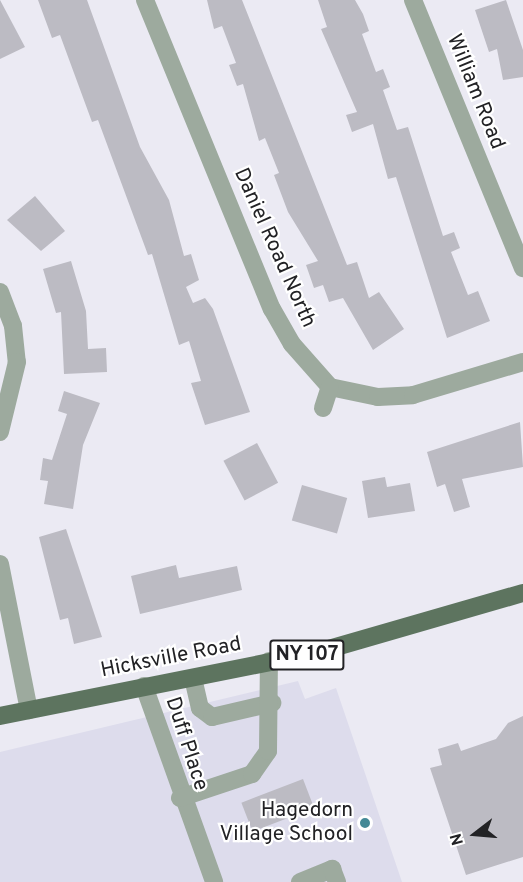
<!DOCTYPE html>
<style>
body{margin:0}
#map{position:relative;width:523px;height:882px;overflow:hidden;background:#ebeaf3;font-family:Overpass,sans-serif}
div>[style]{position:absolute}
.built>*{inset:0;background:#dddcec}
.building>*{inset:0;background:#bcbbc3;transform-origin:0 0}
.minor>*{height:18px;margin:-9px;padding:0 9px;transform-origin:9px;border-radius:9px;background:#9daa9e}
.major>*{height:18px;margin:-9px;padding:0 9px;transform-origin:9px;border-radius:9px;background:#5d745f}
.dots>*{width:16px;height:16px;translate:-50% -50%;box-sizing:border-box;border:3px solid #fff;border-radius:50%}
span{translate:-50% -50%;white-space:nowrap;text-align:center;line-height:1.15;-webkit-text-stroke:4.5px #fff;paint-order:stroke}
.shield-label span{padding:2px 4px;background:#fff;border:2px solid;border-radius:4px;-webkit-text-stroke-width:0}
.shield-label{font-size:20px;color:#222225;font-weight:700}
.street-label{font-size:21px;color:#222225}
.poi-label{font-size:21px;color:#222225}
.right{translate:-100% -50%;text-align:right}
.north{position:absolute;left:445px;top:804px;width:60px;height:60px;-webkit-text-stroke:4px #fff;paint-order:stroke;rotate:254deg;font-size:16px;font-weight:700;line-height:24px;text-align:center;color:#222225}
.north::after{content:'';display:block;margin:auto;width:21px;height:27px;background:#222225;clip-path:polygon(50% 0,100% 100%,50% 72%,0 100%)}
</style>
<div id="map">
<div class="built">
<div style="clip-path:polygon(298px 681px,305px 699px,336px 688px,402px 882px,0 882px,0 752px)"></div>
</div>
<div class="building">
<div style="clip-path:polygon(0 0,25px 47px,0 59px)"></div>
<div style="clip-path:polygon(38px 0,87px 0,140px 147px,169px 200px,184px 256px,191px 254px,199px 280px,186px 287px,193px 303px,205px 298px,213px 309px,250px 412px,205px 425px,191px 383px,201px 381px,189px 341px,179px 345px,152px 254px,148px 255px,98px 120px,92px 122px,60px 35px,52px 38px)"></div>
<div style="clip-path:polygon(207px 0,242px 0,347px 265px,357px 262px,369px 298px,379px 292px,404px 329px,373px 350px,343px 298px,329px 302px,323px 285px,314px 288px,306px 265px,318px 261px,288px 212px,274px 175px,279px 173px,265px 138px,259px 141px,243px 84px,237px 86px,229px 65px,236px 63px,222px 26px,214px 29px)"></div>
<div style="clip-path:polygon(318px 0,355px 0,363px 14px,369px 31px,362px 34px,376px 72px,383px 69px,390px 87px,383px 90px,397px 130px,408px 127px,443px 236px,454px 232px,460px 248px,451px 252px,468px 295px,478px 291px,490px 321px,447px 338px,396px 177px,388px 179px,373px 124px,352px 132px,346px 115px,357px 112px,321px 29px,327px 27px)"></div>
<div style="clip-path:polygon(506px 0,523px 50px,523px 77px,503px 80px,497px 49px,489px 52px,475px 10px)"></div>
<div style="clip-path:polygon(35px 196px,65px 231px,41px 251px,7px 220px)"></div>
<div style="clip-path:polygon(71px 261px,86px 311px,88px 349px,106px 348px,107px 372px,64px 374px,61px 312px,56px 313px,43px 269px)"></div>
<div style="clip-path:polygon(64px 391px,100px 403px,83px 445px,73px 509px,44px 504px,48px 481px,40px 480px,43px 458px,52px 460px,67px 414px,58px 411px)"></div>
<div style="clip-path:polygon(520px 422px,523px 467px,462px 479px,470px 507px,454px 512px,445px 484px,437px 487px,427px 452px)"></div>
<div style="left:257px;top:443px;width:45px;height:38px;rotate:62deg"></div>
<div style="clip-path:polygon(385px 477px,387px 487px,410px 483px,415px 511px,368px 518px,362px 481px)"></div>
<div style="left:302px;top:485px;width:47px;height:37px;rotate:16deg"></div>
<div style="clip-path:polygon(66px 529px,102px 637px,74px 644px,68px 618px,60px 620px,39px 537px)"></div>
<div style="clip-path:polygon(176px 565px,179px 578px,237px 566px,242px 590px,140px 614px,131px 576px)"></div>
<div style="clip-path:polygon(523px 716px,523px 857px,466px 875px,430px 768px,442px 765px,438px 749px,458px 743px,461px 751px,496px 739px,508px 723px)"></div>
<div style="left:303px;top:779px;width:31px;height:66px;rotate:69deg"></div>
</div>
<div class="minor">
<div style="left:145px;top:0;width:334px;rotate:67.7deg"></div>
<div style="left:272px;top:309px;width:40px;rotate:60.3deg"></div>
<div style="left:292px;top:344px;width:57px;rotate:48.5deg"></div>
<div style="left:330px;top:387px;width:49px;rotate:11.8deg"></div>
<div style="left:378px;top:397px;width:35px;rotate:-3deg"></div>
<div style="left:413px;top:395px;width:115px;rotate:-16.7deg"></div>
<div style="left:413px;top:0;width:290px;rotate:67.7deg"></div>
<div style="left:0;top:292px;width:36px;rotate:69deg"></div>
<div style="left:13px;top:326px;width:36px;rotate:84deg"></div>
<div style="left:17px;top:362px;width:72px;rotate:103.7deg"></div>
<div style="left:323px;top:408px;width:22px;rotate:-72deg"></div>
<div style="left:0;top:564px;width:149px;rotate:78.8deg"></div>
<div style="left:193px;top:678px;width:31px;rotate:77deg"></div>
<div style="left:200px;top:708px;width:15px;rotate:37deg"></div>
<div style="left:212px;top:717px;width:62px;rotate:-13.1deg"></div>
<div style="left:144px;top:686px;width:208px;rotate:70.3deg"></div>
<div style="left:180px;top:798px;width:76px;rotate:-18.4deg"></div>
<div style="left:252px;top:774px;width:28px;rotate:-55deg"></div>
<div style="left:268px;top:751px;width:90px;rotate:-89.4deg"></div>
<div style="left:300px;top:882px;width:35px;rotate:-22deg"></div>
<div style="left:332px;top:869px;width:14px;rotate:69deg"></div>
</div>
<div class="major">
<div style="left:0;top:716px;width:321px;rotate:-11.3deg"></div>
<div style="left:315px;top:653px;width:216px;rotate:-16.1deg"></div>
</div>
<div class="dots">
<div style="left:365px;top:823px;background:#448996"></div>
</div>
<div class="shield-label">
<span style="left:307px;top:655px">NY 107</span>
</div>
<div class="street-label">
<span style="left:475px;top:92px;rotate:68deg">William Road</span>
<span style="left:274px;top:248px;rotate:66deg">Daniel Road North</span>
<span style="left:171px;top:658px;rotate:-11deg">Hicksville Road</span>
<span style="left:186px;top:744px;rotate:72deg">Duff Place</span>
</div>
<div class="poi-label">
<span class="right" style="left:353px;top:823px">Hagedorn<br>Village School</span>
</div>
<div class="north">N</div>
</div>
